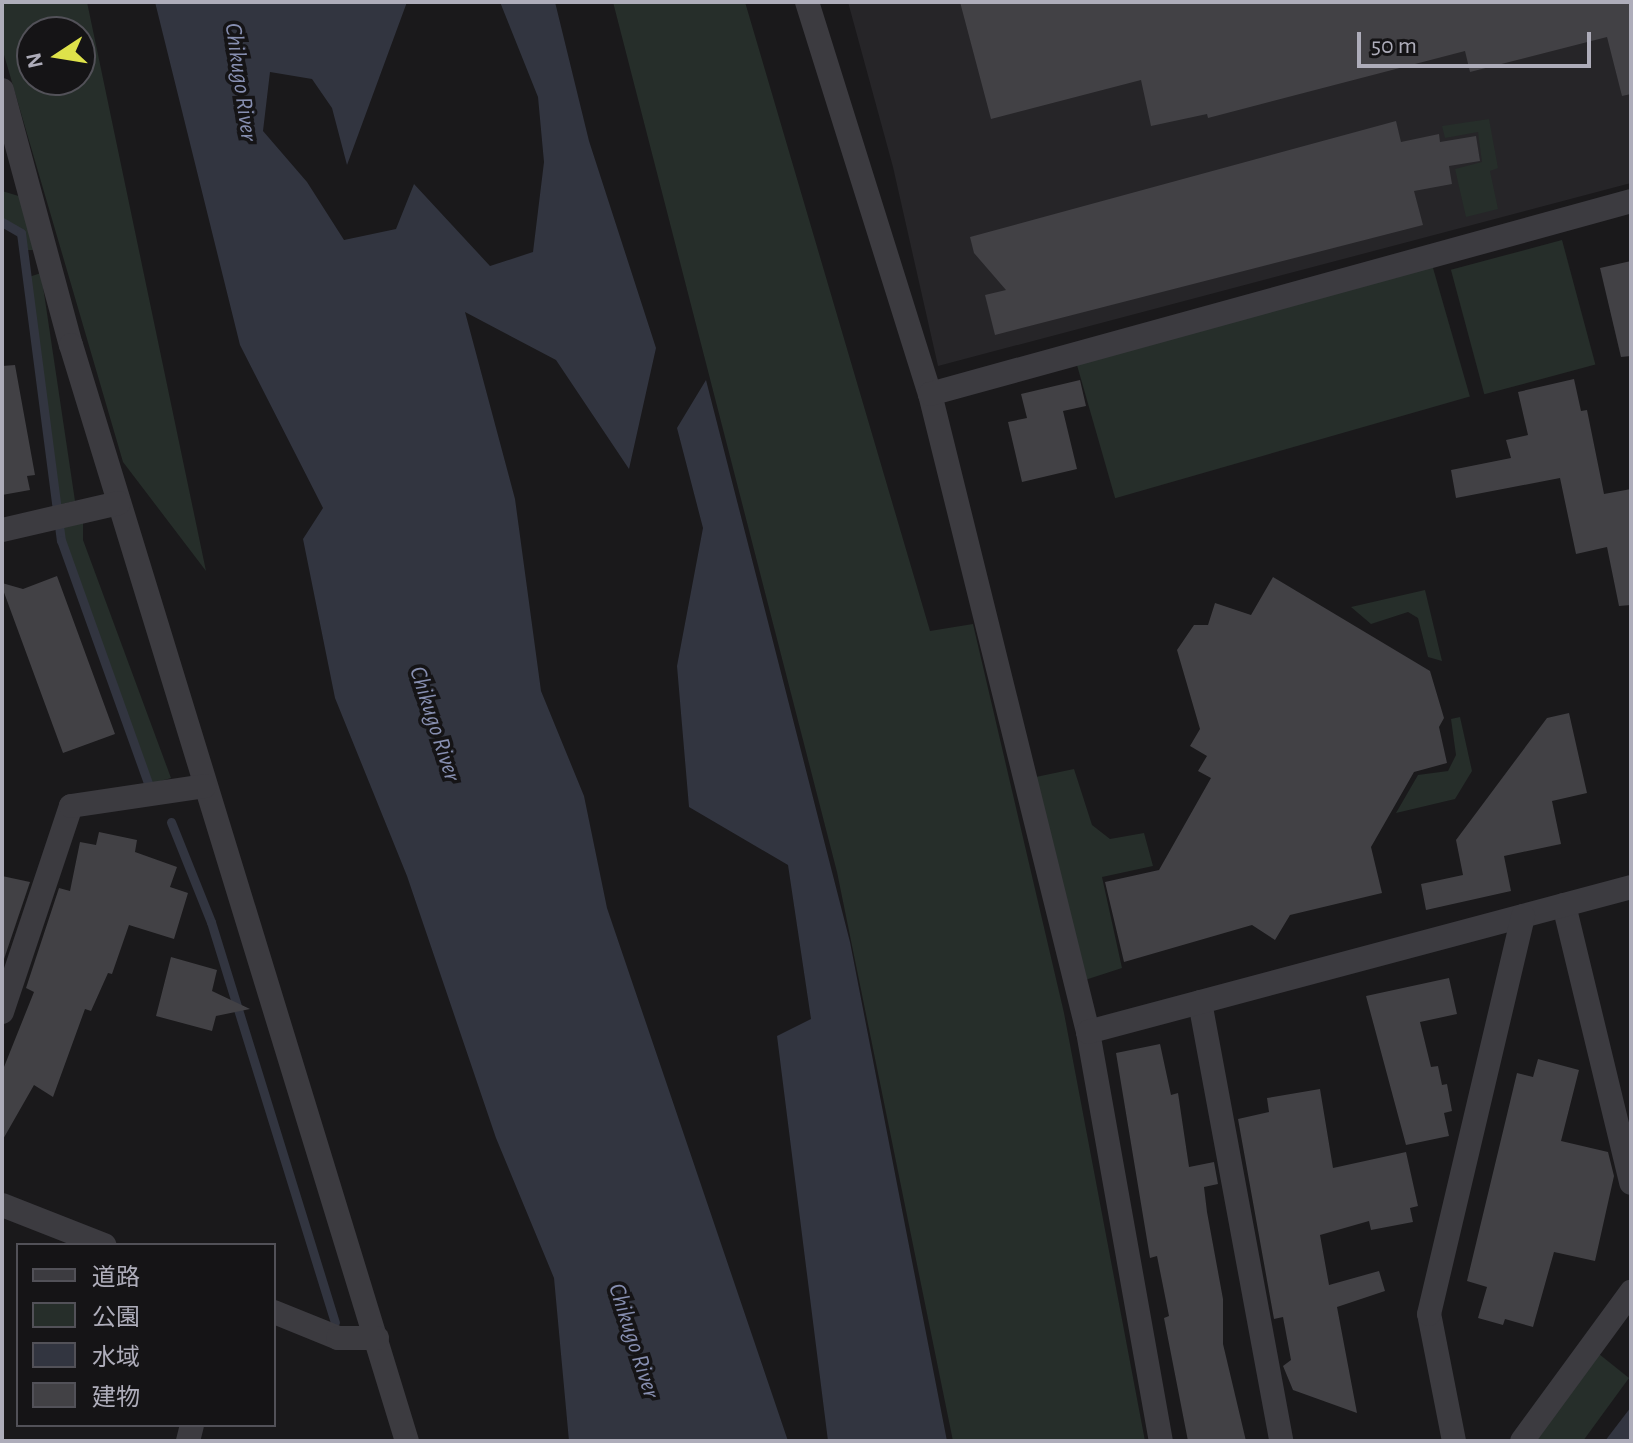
<!DOCTYPE html>
<meta charset="utf-8">
<style>
body{margin:0}
#map{position:relative;width:1633px;height:1443px;overflow:hidden;background:#1a191b;font-family:"Alegreya Sans","Noto Sans JP",sans-serif}
div>[style]{position:absolute}
.built>*{inset:0;background:#262528}
.green>*{inset:0;background:#262e2a;transform-origin:0 0}
.water>*{inset:0;background:#323540}
.stream>*{height:9px;margin:-4.5px;padding:0 4.5px;transform-origin:4.5px;border-radius:4.5px;background:#323540}
.building>*{inset:0;background:#424145}
.street>*{height:24px;margin:-12px;padding:0 12px;transform-origin:12px;border-radius:12px;background:#3c3b40}
span{translate:-50% -50%;white-space:nowrap;text-align:center;line-height:1.15;-webkit-text-stroke:7px #151416;paint-order:stroke}
.water-label{font-size:24px;color:#878fb1;font-style:italic}
.frame{position:absolute;inset:0;border:4px solid #aeadba;pointer-events:none}
.legend{position:absolute;left:16px;top:1243px;width:260px;height:184px;box-sizing:border-box;background:#151416;border:2px solid #525158;margin:0;padding:10px 14px;list-style:none;font-size:24px;color:#aeadba}
.legend li{display:flex;align-items:center;gap:16px;height:40px}
.legend b{width:40px;border:2px solid #525158}
.north{position:absolute;left:16px;top:16px;width:80px;height:80px;box-sizing:border-box;background:#151416;border:2px solid #525158;border-radius:50%;rotate:258deg;font-size:22px;font-weight:700;line-height:32px;text-align:center;color:#aeadba}
.north::after{content:'';display:block;margin:auto;width:28px;height:36px;background:#dee24a;clip-path:polygon(50% 0,100% 100%,50% 72%,0 100%)}
.scale{position:absolute;left:1357px;top:32px;width:234px;height:36px;box-sizing:border-box;border:4px solid #aeadba;border-top:0;padding-left:10px;font-size:24px;line-height:28px;white-space:nowrap;color:#aeadba;-webkit-text-stroke:6px #151416;paint-order:stroke}
</style>
<div id="map">
<div class="built">
<div style="clip-path:polygon(848px 2px,1631px 2px,1631px 183px,938px 366px,893px 167px)"></div>
</div>
<div class="green">
<div style="clip-path:polygon(evenodd,2px 2px,87px 2px,206px 571px,123px 462px,2px 48px,2px 2px,32px 32px,80px 32px,80px 80px,32px 80px,32px 32px)"></div>
<div style="clip-path:polygon(613px 2px,745px 2px,930px 631px,973px 624px,1064px 1013px,1145px 1441px,953px 1441px,837px 872px)"></div>
<div style="clip-path:polygon(1489px 119px,1498px 168px,1490px 171px,1498px 209px,1466px 217px,1455px 169px,1482px 162px,1478px 132px,1445px 138px,1442px 126px)"></div>
<div style="clip-path:polygon(2px 191px,22px 197px,38px 250px,28px 250px,23px 230px,2px 218px)"></div>
<div style="left:1562px;top:240px;width:129px;height:115px;rotate:75deg"></div>
<div style="left:1431px;top:261px;width:141px;height:369px;rotate:74deg"></div>
<div style="clip-path:polygon(41px 273px,75px 501px,58px 505px,29px 277px)"></div>
<div style="clip-path:polygon(83px 520px,83px 540px,171px 778px,151px 784px,63px 538px,63px 527px)"></div>
<div style="clip-path:polygon(1425px 590px,1442px 661px,1428px 657px,1418px 618px,1408px 612px,1371px 624px,1351px 607px)"></div>
<div style="clip-path:polygon(1460px 717px,1472px 771px,1455px 799px,1396px 813px,1418px 775px,1448px 771px,1456px 755px,1451px 719px)"></div>
<div style="clip-path:polygon(1074px 769px,1092px 825px,1110px 839px,1144px 833px,1153px 866px,1102px 877px,1122px 968px,1085px 980px,1031px 778px)"></div>
<div style="clip-path:polygon(1599px 1354px,1629px 1378px,1583px 1441px,1530px 1441px)"></div>
</div>
<div class="water">
<div style="clip-path:polygon(155px 2px,407px 2px,347px 165px,332px 108px,312px 79px,270px 72px,263px 131px,307px 182px,344px 240px,396px 229px,414px 184px,490px 266px,533px 252px,544px 162px,538px 97px,500px 2px,555px 2px,589px 141px,656px 348px,629px 469px,556px 360px,465px 312px,515px 499px,541px 691px,584px 796px,607px 908px,788px 1441px,569px 1441px,554px 1278px,496px 1138px,407px 876px,335px 698px,303px 539px,323px 508px,240px 345px)"></div>
<div style="clip-path:polygon(706px 380px,850px 942px,947px 1441px,828px 1441px,777px 1036px,811px 1019px,788px 865px,689px 807px,677px 666px,703px 528px,677px 428px)"></div>
<div style="clip-path:polygon(1631px 1407px,1631px 1441px,1605px 1441px)"></div>
</div>
<div class="stream">
<div style="left:2px;top:222px;width:22px;rotate:30deg"></div>
<div style="left:21px;top:233px;width:310px;rotate:82.6deg"></div>
<div style="left:61px;top:540px;width:258px;rotate:70.3deg"></div>
<div style="left:171px;top:822px;width:108px;rotate:68.2deg"></div>
<div style="left:211px;top:922px;width:419px;rotate:72.8deg"></div>
</div>
<div class="building">
<div style="clip-path:polygon(960px 2px,1631px 2px,1631px 94px,1622px 96px,1607px 37px,1470px 72px,1465px 51px,1208px 118px,1207px 114px,1151px 126px,1141px 80px,991px 119px)"></div>
<div style="clip-path:polygon(1396px 121px,1401px 142px,1439px 134px,1440px 142px,1476px 136px,1480px 161px,1449px 166px,1452px 184px,1414px 191px,1423px 225px,995px 335px,985px 295px,1006px 290px,974px 253px,970px 237px)"></div>
<div style="clip-path:polygon(1631px 261px,1631px 356px,1621px 357px,1600px 268px)"></div>
<div style="clip-path:polygon(15px 365px,35px 475px,27px 476px,30px 490px,2px 495px,2px 366px)"></div>
<div style="clip-path:polygon(1574px 379px,1581px 411px,1587px 410px,1604px 494px,1631px 489px,1631px 605px,1619px 606px,1607px 547px,1576px 554px,1560px 478px,1456px 498px,1451px 470px,1511px 458px,1506px 440px,1528px 435px,1518px 392px)"></div>
<div style="clip-path:polygon(1080px 380px,1086px 406px,1063px 411px,1077px 469px,1022px 482px,1008px 422px,1027px 418px,1021px 394px)"></div>
<div style="clip-path:polygon(57px 576px,115px 734px,63px 753px,2px 587px,2px 583px,23px 589px)"></div>
<div style="clip-path:polygon(1273px 577px,1430px 671px,1444px 718px,1439px 727px,1447px 763px,1414px 772px,1371px 847px,1382px 893px,1290px 915px,1275px 940px,1252px 925px,1124px 962px,1105px 882px,1159px 870px,1211px 778px,1198px 771px,1207px 756px,1190px 746px,1200px 729px,1177px 650px,1194px 625px,1208px 625px,1215px 603px,1251px 615px)"></div>
<div style="clip-path:polygon(1569px 713px,1587px 793px,1552px 801px,1561px 844px,1504px 856px,1511px 891px,1426px 910px,1421px 884px,1463px 875px,1456px 840px,1547px 718px)"></div>
<div style="clip-path:polygon(99px 832px,137px 840px,135px 852px,177px 867px,170px 887px,188px 893px,174px 939px,129px 925px,112px 974px,108px 973px,91px 1011px,85px 1009px,53px 1097px,34px 1085px,2px 1141px,2px 1072px,34px 992px,26px 988px,59px 888px,70px 891px,80px 842px,96px 845px)"></div>
<div style="clip-path:polygon(2px 876px,30px 882px,2px 965px)"></div>
<div style="clip-path:polygon(171px 957px,217px 970px,212px 991px,250px 1009px,216px 1016px,212px 1031px,156px 1016px)"></div>
<div style="clip-path:polygon(1449px 978px,1457px 1014px,1420px 1022px,1431px 1067px,1438px 1066px,1442px 1085px,1447px 1084px,1452px 1111px,1444px 1113px,1449px 1136px,1406px 1145px,1366px 996px)"></div>
<div style="clip-path:polygon(1160px 1044px,1171px 1095px,1178px 1093px,1189px 1167px,1214px 1162px,1218px 1184px,1204px 1187px,1207px 1212px,1223px 1299px,1223px 1344px,1246px 1441px,1188px 1441px,1164px 1318px,1169px 1316px,1157px 1256px,1150px 1258px,1116px 1053px)"></div>
<div style="clip-path:polygon(1538px 1059px,1579px 1070px,1561px 1141px,1608px 1152px,1614px 1176px,1595px 1261px,1554px 1252px,1533px 1327px,1505px 1319px,1503px 1325px,1478px 1318px,1487px 1287px,1467px 1281px,1517px 1073px,1533px 1077px)"></div>
<div style="clip-path:polygon(1320px 1089px,1333px 1168px,1406px 1152px,1418px 1206px,1410px 1208px,1413px 1222px,1371px 1230px,1369px 1221px,1320px 1235px,1329px 1285px,1379px 1271px,1385px 1291px,1337px 1307px,1357px 1413px,1293px 1390px,1283px 1366px,1291px 1360px,1283px 1317px,1274px 1319px,1238px 1119px,1269px 1112px,1267px 1098px)"></div>
</div>
<div class="street">
<div style="left:807px;top:2px;width:411px;rotate:72.6deg"></div>
<div style="left:930px;top:394px;width:657px;rotate:76.09deg"></div>
<div style="left:1088px;top:1032px;width:415px;rotate:79.9deg"></div>
<div style="left:2px;top:90px;width:264px;rotate:74.9deg"></div>
<div style="left:71px;top:345px;width:1146px;rotate:72.96deg"></div>
<div style="left:930px;top:394px;width:727px;rotate:-15.39deg"></div>
<div style="left:2px;top:530px;width:120px;rotate:-13deg"></div>
<div style="left:1564px;top:905px;width:286px;rotate:76.4deg"></div>
<div style="left:1200px;top:1002px;width:446px;rotate:79.5deg"></div>
<div style="left:2px;top:1012px;width:217px;rotate:-71.5deg"></div>
<div style="left:71px;top:806px;width:135px;rotate:-8.5deg"></div>
<div style="left:1088px;top:1032px;width:562px;rotate:-14.95deg"></div>
<div style="left:2px;top:1205px;width:110px;rotate:21.4deg"></div>
<div style="left:274px;top:1312px;width:69px;rotate:22.1deg"></div>
<div style="left:338px;top:1338px;width:39px"></div>
<div style="left:188px;top:1441px;width:16px;rotate:-76deg"></div>
<div style="left:1454px;top:1441px;width:129px;rotate:-101.1deg"></div>
<div style="left:1429px;top:1314px;width:409px;rotate:-76.7deg"></div>
<div style="left:1522px;top:1441px;width:185px;rotate:-53.8deg"></div>
</div>
<div class="water-label">
<span style="left:240px;top:82px;rotate:82deg">Chikugo River</span>
<span style="left:434px;top:724px;rotate:72deg">Chikugo River</span>
<span style="left:633px;top:1341px;rotate:72deg">Chikugo River</span>
</div>
<div class="frame"></div>
<ul class="legend">
<li><b style="height:10px;background:#3c3b40"></b>道路</li>
<li><b style="height:22px;background:#262e2a"></b>公園</li>
<li><b style="height:22px;background:#323540"></b>水域</li>
<li><b style="height:22px;background:#424145"></b>建物</li>
</ul>
<div class="north">N</div>
<div class="scale">50 m</div>
</div>
